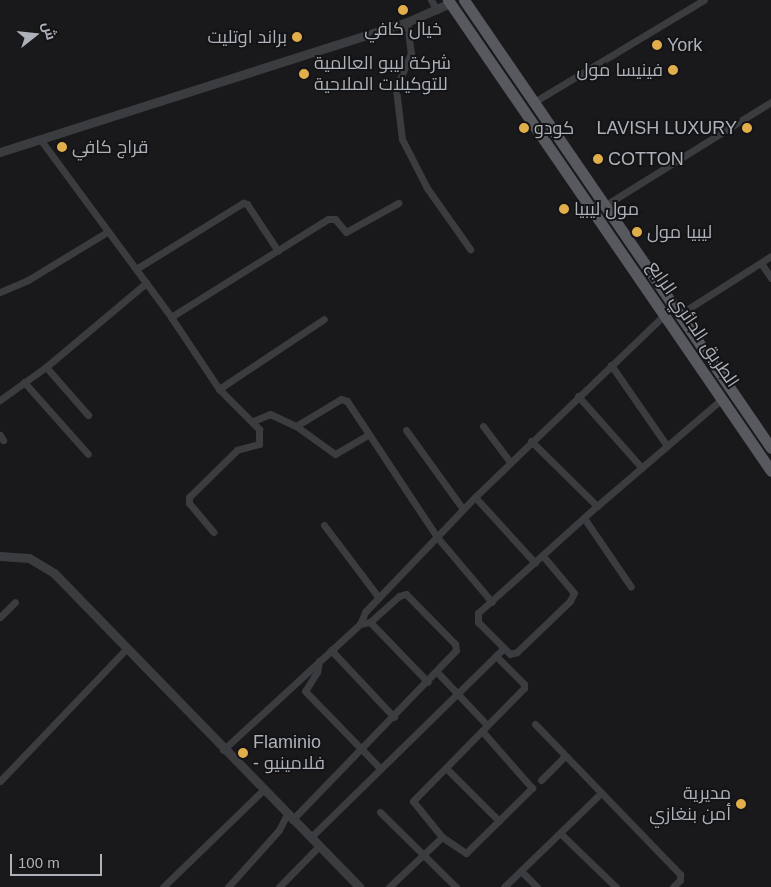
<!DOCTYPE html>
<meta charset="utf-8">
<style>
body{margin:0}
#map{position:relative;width:771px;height:887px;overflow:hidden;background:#19191b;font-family:Arial,Cairo,sans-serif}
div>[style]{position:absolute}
.minor>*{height:7px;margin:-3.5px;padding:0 3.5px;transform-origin:3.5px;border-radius:3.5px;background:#3b3c40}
.tertiary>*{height:9px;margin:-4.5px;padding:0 4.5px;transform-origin:4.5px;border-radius:4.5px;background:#3b3c40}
.primary>*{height:11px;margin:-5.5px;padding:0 5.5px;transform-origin:5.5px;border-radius:5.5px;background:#57595f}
.dots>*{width:14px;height:14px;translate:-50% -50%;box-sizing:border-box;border:2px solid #141416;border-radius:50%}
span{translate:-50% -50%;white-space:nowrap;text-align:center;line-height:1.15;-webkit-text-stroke:4px #141416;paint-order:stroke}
.poi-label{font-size:18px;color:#adb1b9}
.right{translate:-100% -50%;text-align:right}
.left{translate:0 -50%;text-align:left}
.street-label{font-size:18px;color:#adb1b9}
.north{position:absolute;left:10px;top:10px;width:50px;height:50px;-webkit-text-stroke:4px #141416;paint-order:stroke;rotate:74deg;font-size:14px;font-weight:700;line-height:20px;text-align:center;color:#adb1b9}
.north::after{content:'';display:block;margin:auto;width:18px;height:22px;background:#adb1b9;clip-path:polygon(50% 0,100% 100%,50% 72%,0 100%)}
.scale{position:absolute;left:10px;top:854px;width:92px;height:22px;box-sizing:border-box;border:2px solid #adb1b9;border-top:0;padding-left:6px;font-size:15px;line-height:18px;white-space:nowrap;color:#adb1b9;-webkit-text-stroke:4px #141416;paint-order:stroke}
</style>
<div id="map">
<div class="minor">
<div style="left:431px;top:0;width:12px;rotate:59deg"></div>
<div style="left:407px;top:22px;width:31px;rotate:83deg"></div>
<div style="left:411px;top:53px;width:39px;rotate:113deg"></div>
<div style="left:396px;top:89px;width:50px;rotate:83.2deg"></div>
<div style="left:402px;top:139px;width:55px;rotate:63deg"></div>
<div style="left:427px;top:188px;width:75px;rotate:54.8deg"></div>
<div style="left:534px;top:102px;width:198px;rotate:-31deg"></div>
<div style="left:40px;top:139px;width:221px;rotate:53.6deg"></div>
<div style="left:171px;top:317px;width:87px;rotate:56.3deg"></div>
<div style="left:219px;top:389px;width:57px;rotate:45deg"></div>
<div style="left:259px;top:429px;width:15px;rotate:90deg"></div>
<div style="left:259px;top:444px;width:23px;rotate:165deg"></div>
<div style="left:237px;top:450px;width:67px;rotate:135.6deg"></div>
<div style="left:189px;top:497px;width:6px;rotate:90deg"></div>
<div style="left:189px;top:503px;width:38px;rotate:50deg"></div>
<div style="left:604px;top:206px;width:197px;rotate:-31.9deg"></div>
<div style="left:761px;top:263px;width:18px;rotate:56deg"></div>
<div style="left:136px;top:269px;width:126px;rotate:-31.7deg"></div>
<div style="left:243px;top:203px;width:4px;rotate:14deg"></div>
<div style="left:247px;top:204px;width:56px;rotate:56.6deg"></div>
<div style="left:0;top:292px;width:30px;rotate:-23deg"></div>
<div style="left:28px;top:280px;width:92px;rotate:-31.3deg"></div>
<div style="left:680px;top:314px;width:108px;rotate:-32.5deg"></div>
<div style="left:171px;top:317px;width:185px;rotate:-32deg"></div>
<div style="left:328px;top:219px;width:7px"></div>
<div style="left:335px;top:219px;width:17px;rotate:50deg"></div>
<div style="left:346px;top:232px;width:60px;rotate:-29.1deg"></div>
<div style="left:611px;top:365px;width:98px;rotate:55.3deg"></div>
<div style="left:46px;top:367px;width:64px;rotate:48.8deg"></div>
<div style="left:24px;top:382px;width:96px;rotate:48.4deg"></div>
<div style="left:219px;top:389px;width:126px;rotate:-33.7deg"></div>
<div style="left:578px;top:396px;width:96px;rotate:48.4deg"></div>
<div style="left:0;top:400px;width:57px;rotate:-35.7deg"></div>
<div style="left:46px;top:367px;width:131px;rotate:-40deg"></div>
<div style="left:253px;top:421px;width:18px;rotate:-22deg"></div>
<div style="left:270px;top:414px;width:29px;rotate:25deg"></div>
<div style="left:296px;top:426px;width:52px;rotate:-31deg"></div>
<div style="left:341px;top:399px;width:6px;rotate:18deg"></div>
<div style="left:347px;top:401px;width:163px;rotate:56.5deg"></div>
<div style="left:437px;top:537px;width:85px;rotate:49.8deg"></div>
<div style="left:296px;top:426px;width:48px;rotate:35.7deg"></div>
<div style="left:335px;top:454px;width:38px;rotate:-30deg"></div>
<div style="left:483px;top:426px;width:45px;rotate:53.1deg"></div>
<div style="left:406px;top:430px;width:97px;rotate:54.2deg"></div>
<div style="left:0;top:435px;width:6px;rotate:59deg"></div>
<div style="left:531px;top:441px;width:93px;rotate:44.6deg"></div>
<div style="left:475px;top:497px;width:89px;rotate:47.7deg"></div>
<div style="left:584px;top:518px;width:83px;rotate:55.7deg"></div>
<div style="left:324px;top:525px;width:91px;rotate:53deg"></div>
<div style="left:543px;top:556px;width:48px;rotate:50deg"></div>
<div style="left:574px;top:593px;width:9px;rotate:117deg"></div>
<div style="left:570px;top:601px;width:74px;rotate:136.1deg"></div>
<div style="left:517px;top:652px;width:7px;rotate:164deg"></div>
<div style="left:510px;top:654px;width:45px;rotate:-135deg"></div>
<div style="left:478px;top:622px;width:9px;rotate:-90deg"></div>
<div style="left:478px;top:613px;width:160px;rotate:-42deg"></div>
<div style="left:597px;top:506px;width:165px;rotate:-40.6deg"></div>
<div style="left:0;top:617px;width:21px;rotate:-45deg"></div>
<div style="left:370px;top:622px;width:83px;rotate:46deg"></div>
<div style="left:331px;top:650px;width:92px;rotate:46.8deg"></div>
<div style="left:319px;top:661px;width:11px;rotate:100deg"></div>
<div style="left:317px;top:672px;width:22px;rotate:122deg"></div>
<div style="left:305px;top:691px;width:107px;rotate:45.8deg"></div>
<div style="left:437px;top:672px;width:73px;rotate:46.7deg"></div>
<div style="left:535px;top:724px;width:209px;rotate:46deg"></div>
<div style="left:680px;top:874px;width:6px;rotate:90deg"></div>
<div style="left:680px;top:880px;width:10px;rotate:135deg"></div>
<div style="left:223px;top:750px;width:186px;rotate:-42.6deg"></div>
<div style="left:360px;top:624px;width:13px;rotate:-67deg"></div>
<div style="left:365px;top:612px;width:159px;rotate:-46.3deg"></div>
<div style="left:475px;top:497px;width:264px;rotate:-43.9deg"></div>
<div style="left:446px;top:768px;width:75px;rotate:45deg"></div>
<div style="left:541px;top:780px;width:34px;rotate:-45deg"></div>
<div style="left:0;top:781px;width:182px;rotate:-46.3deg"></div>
<div style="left:380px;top:812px;width:107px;rotate:44.6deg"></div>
<div style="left:292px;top:820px;width:236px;rotate:-46deg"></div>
<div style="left:456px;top:650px;width:6px;rotate:-99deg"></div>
<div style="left:455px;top:644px;width:70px;rotate:-134.4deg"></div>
<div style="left:406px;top:594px;width:7px;rotate:164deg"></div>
<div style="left:399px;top:596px;width:39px;rotate:138deg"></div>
<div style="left:370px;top:622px;width:10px;rotate:169deg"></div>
<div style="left:560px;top:833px;width:78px;rotate:44deg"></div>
<div style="left:311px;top:837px;width:269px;rotate:-44.4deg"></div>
<div style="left:442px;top:837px;width:46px;rotate:-128.9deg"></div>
<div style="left:413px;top:801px;width:158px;rotate:-45.5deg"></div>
<div style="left:524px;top:688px;width:4px;rotate:-90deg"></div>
<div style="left:524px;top:684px;width:40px;rotate:-135deg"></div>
<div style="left:442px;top:837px;width:29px;rotate:34deg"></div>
<div style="left:466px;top:853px;width:93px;rotate:-44.6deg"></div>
<div style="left:532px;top:788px;width:76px;rotate:-131.3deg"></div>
<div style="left:521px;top:871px;width:23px;rotate:45deg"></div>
<div style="left:163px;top:887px;width:139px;rotate:-44.1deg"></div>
<div style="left:228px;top:887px;width:76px;rotate:-48.2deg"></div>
<div style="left:279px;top:830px;width:18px;rotate:-63deg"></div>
<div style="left:279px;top:887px;width:57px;rotate:-45.7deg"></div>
<div style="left:389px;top:887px;width:73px;rotate:-43.3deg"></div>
<div style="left:504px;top:887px;width:135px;rotate:-44.1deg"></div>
</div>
<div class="tertiary">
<div style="left:0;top:152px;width:427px;rotate:-17.7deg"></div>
<div style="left:407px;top:22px;width:47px;rotate:-23.8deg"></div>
<div style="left:0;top:556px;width:29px;rotate:4deg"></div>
<div style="left:29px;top:558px;width:29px;rotate:31deg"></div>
<div style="left:54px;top:573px;width:438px;rotate:45.8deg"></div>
</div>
<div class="primary">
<div style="left:448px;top:0;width:571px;rotate:55.56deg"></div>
<div style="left:464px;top:0;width:543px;rotate:55.58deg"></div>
</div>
<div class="dots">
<div style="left:403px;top:10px;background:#e1ae4b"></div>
<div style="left:297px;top:37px;background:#e1ae4b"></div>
<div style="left:657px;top:45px;background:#e1ae4b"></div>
<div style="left:673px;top:70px;background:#e1ae4b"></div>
<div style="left:304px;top:74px;background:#e1ae4b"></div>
<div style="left:524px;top:128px;background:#e1ae4b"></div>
<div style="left:747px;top:128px;background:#e1ae4b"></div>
<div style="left:62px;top:147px;background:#e1ae4b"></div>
<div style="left:598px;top:159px;background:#e1ae4b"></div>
<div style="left:564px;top:209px;background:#e1ae4b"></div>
<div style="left:637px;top:232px;background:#e1ae4b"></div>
<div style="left:243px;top:753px;background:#e1ae4b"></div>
<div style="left:741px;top:804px;background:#e1ae4b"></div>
</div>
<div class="poi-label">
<span style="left:403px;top:29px">خيال كافي</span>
<span class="right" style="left:287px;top:37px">براند اوتليت</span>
<span class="left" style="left:667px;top:45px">York</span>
<span class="left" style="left:314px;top:74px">شركة ليبو العالمية<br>للتوكيلات الملاحية</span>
<span class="right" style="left:663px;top:70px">فينيسا مول</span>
<span class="left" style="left:534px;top:128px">كودو</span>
<span class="right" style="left:737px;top:128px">LAVISH LUXURY</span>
<span class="left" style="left:72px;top:147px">قراج كافي</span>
<span class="left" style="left:608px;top:159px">COTTON</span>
<span class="left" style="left:574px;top:209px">مول ليبيا</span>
<span class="left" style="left:647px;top:232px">ليبيا مول</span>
<span class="left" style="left:253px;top:753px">Flaminio<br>- فلامينيو</span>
<span class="right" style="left:731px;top:804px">مديرية<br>أمن بنغازي</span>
</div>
<div class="street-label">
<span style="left:693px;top:324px;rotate:56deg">الطريق الدائري الرابع</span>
</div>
<div class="north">ش</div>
<div class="scale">100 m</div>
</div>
